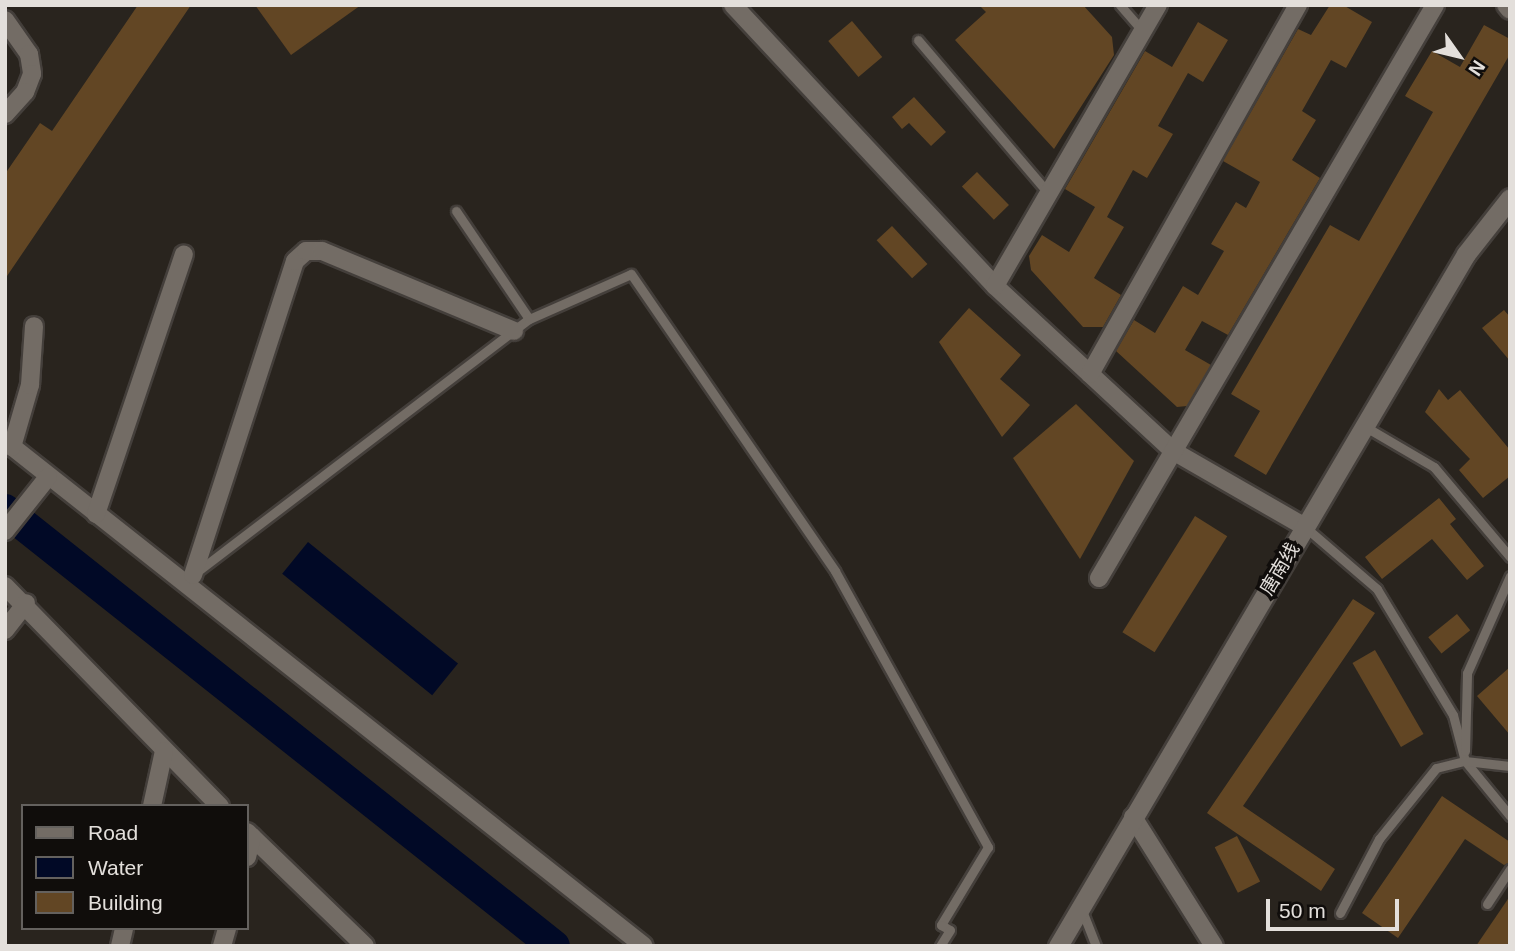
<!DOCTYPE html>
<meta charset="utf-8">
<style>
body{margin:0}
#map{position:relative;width:1515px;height:951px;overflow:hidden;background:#29241e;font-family:Arial,"Noto Sans SC",sans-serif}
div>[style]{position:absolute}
.water>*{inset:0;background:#010926;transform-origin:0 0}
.river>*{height:32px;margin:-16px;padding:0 16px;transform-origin:16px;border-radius:16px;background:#010926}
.building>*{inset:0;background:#624624;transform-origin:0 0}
.roads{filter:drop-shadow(2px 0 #443f3b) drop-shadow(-2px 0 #443f3b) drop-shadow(0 2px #443f3b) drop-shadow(0 -2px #443f3b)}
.service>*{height:9px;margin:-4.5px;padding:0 4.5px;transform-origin:4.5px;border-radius:4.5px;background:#736c65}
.minor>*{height:18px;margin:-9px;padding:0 9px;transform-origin:9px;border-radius:9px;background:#736c65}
.tertiary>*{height:19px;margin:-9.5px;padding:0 9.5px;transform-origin:9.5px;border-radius:9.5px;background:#736c65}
span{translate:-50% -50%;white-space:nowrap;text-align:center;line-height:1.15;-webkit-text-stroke:7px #100d0b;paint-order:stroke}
.street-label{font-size:19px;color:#e3dfdb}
.frame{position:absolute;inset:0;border:7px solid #e3dfdb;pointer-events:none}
.legend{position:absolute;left:21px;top:804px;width:228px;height:126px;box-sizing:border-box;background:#100d0b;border:2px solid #64615e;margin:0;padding:9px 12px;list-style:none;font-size:21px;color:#e3dfdb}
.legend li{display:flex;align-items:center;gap:14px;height:35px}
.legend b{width:35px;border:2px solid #64615e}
.north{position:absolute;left:1424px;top:21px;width:70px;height:70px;-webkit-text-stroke:5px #100d0b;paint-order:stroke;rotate:124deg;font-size:19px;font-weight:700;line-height:28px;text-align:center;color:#e3dfdb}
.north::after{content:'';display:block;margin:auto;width:24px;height:32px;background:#e3dfdb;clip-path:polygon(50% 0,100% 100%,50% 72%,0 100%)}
.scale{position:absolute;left:1266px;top:899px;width:133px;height:32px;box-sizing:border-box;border:4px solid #e3dfdb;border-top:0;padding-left:9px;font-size:21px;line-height:24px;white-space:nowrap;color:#e3dfdb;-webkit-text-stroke:5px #100d0b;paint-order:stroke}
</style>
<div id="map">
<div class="water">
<div style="left:308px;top:542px;width:193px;height:41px;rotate:39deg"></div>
</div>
<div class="river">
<div style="left:5px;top:510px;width:701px;rotate:38.46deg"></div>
</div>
<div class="building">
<div style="clip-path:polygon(138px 5px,191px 5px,5px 279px,5px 174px,40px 123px,52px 131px)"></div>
<div style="clip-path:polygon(255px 5px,361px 5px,291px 55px)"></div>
<div style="clip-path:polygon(979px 5px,1083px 5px,1112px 37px,1114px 55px,1054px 149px,955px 40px,986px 12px)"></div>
<div style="clip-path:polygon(1330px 5px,1343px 5px,1372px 22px,1346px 68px,1331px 60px,1302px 111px,1316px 120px,1292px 160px,1320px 178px,1228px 335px,1202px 321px,1185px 350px,1211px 365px,1187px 406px,1177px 407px,1116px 351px,1134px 320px,1155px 333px,1183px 286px,1198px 295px,1224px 251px,1211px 244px,1236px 202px,1246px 208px,1260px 182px,1223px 161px,1298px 29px,1311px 35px)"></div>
<div style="left:852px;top:21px;width:47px;height:31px;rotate:50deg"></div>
<div style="clip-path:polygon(1198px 22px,1228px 40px,1203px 82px,1188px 73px,1158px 126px,1173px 134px,1147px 178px,1133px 170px,1107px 217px,1124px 227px,1094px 278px,1121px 295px,1103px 327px,1083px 327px,1031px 270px,1029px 256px,1042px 235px,1069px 252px,1095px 207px,1065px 189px,1145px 51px,1172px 67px)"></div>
<div style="clip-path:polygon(1484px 25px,1510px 39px,1510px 54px,1266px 475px,1234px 456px,1260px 411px,1231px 394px,1330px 225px,1359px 241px,1433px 112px,1405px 96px,1432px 51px,1460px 67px)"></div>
<div style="clip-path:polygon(914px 97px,946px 132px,931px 146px,909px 123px,902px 129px,892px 117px)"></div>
<div style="left:977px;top:172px;width:46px;height:21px;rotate:46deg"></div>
<div style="left:892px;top:226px;width:52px;height:21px;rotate:47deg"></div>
<div style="clip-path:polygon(969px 308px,1021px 355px,1000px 379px,1030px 405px,1002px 437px,939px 342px)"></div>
<div style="clip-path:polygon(1504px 310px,1510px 317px,1510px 361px,1482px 328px)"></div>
<div style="clip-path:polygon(1439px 389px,1448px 400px,1460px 390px,1510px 450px,1510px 476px,1483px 498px,1459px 470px,1470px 459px,1425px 412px)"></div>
<div style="clip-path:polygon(1076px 404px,1134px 461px,1080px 559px,1013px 458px)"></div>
<div style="clip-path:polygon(1439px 498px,1456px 519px,1450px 524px,1484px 566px,1467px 580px,1432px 539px,1382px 579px,1365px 557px)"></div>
<div style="left:1195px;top:516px;width:38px;height:137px;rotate:32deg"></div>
<div style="clip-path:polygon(1353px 599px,1375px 613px,1243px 806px,1335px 869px,1321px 891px,1207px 813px)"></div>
<div style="left:1457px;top:614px;width:21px;height:37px;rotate:51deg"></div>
<div style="left:1375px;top:650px;width:97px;height:26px;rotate:60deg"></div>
<div style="clip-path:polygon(1510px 667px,1510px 735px,1477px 696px)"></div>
<div style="clip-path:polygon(1442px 796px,1510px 842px,1510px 862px,1504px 865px,1465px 839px,1398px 938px,1362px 913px)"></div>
<div style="left:1237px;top:836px;width:51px;height:25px;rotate:63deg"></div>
<div style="clip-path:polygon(1510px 896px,1510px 946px,1476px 946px)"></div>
</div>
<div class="roads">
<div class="service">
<div style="left:1120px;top:5px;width:35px;rotate:49deg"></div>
<div style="left:918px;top:40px;width:201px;rotate:49.6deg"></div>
<div style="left:456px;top:211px;width:130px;rotate:55.9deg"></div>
<div style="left:1364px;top:426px;width:81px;rotate:30.4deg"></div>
<div style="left:1434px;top:467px;width:118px;rotate:49.8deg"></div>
<div style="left:1305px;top:527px;width:95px;rotate:40.7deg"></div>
<div style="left:1377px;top:589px;width:147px;rotate:58.9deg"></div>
<div style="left:1453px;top:715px;width:48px;rotate:75.4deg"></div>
<div style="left:1465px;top:761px;width:71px;rotate:50.7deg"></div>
<div style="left:198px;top:571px;width:416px;rotate:-37.3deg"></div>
<div style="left:529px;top:319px;width:111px;rotate:-23.8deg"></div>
<div style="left:631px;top:274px;width:360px;rotate:55.5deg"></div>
<div style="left:835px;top:571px;width:316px;rotate:61deg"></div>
<div style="left:988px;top:847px;width:91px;rotate:121.1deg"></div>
<div style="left:941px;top:925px;width:10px;rotate:29deg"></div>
<div style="left:950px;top:930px;width:19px;rotate:122deg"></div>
<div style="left:1465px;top:751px;width:78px;rotate:-88.5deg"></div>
<div style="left:1467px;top:673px;width:106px;rotate:-66.1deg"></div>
<div style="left:1487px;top:904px;width:42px;rotate:-56.7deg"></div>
<div style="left:1081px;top:908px;width:41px;rotate:68.5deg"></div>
<div style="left:1340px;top:913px;width:84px;rotate:-62.2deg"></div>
<div style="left:1379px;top:839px;width:91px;rotate:-51.2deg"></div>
<div style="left:1436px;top:768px;width:30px;rotate:-14deg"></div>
<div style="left:1465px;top:761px;width:45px;rotate:6.3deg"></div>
</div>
<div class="minor">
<div style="left:733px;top:5px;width:384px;rotate:47deg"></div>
<div style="left:995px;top:286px;width:243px;rotate:42.8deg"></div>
<div style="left:1173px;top:451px;width:152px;rotate:29.9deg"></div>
<div style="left:1506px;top:5px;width:6px;rotate:51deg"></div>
<div style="left:5px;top:20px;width:42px;rotate:54.8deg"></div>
<div style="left:29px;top:54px;width:20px;rotate:81deg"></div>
<div style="left:32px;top:74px;width:19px;rotate:111deg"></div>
<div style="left:25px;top:92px;width:30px;rotate:132deg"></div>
<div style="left:995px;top:286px;width:325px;rotate:-59.9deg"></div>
<div style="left:1090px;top:374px;width:424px;rotate:-60.6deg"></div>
<div style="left:5px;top:441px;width:814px;rotate:38.32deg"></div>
<div style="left:12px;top:447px;width:65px;rotate:-73.8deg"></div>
<div style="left:30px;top:385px;width:59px;rotate:-86.1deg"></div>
<div style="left:96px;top:514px;width:274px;rotate:-71.3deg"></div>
<div style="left:5px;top:531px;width:69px;rotate:-51.5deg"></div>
<div style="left:193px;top:575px;width:330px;rotate:-72deg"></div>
<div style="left:295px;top:261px;width:15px;rotate:-42deg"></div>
<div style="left:306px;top:251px;width:16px"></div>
<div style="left:322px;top:251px;width:208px;rotate:22.6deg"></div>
<div style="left:1099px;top:578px;width:664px;rotate:-59.61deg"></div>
<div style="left:5px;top:586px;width:308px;rotate:45.7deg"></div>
<div style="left:5px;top:630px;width:34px;rotate:-52deg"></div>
<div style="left:152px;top:806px;width:56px;rotate:-77.7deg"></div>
<div style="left:1133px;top:817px;width:152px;rotate:57.9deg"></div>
<div style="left:247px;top:832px;width:164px;rotate:44deg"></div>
<div style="left:247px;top:857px;width:21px;rotate:-76deg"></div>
<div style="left:120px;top:946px;width:18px;rotate:-77deg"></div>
<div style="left:222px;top:946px;width:19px;rotate:-74deg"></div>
</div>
<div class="tertiary">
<div style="left:1058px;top:946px;width:803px;rotate:-59.48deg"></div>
<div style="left:1466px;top:254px;width:71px;rotate:-51.8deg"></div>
</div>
</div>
<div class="street-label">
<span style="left:1280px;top:569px;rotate:-59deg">唐南线</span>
</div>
<div class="frame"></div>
<ul class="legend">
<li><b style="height:9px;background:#736c65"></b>Road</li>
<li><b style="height:19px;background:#010926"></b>Water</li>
<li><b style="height:19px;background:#624624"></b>Building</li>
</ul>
<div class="north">N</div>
<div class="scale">50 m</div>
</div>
